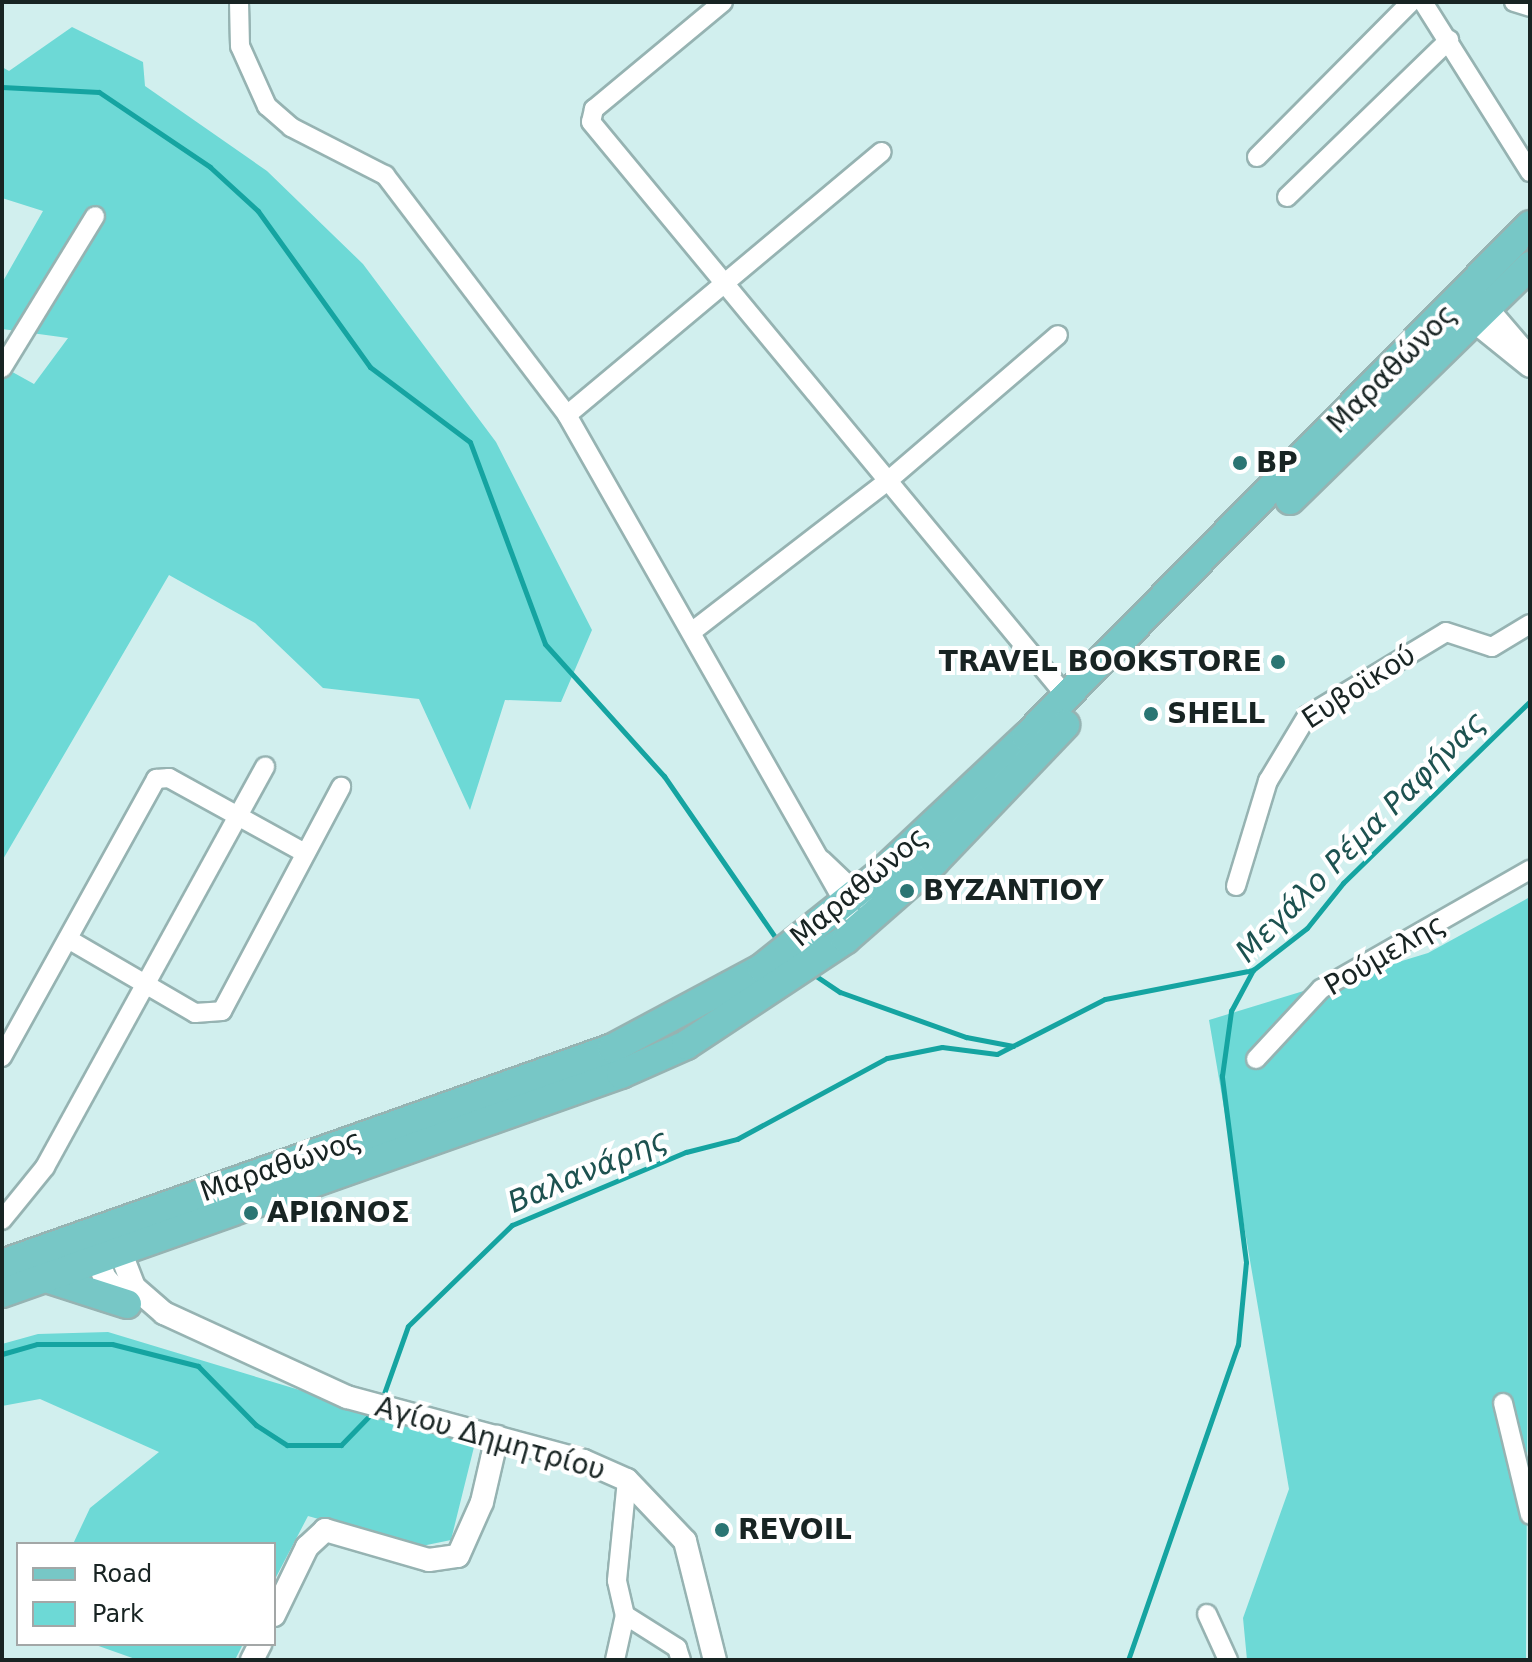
<!DOCTYPE html>
<meta charset="utf-8">
<style>
body{margin:0}
#map{position:relative;width:1532px;height:1662px;overflow:hidden;background:#d1efee;font-family:"DejaVu Sans",sans-serif}
div>[style]{position:absolute}
.green>*{inset:0;background:#6dd9d6}
.stream>*{height:5px;margin:-2.5px;padding:0 2.5px;transform-origin:2.5px;border-radius:2.5px;background:#15a4a1}
.roads{filter:drop-shadow(2px 0 #96b3b2) drop-shadow(-2px 0 #96b3b2) drop-shadow(0 2px #96b3b2) drop-shadow(0 -2px #96b3b2)}
.minor>*{height:18px;margin:-9px;padding:0 9px;transform-origin:9px;border-radius:9px;background:#fff}
.tertiary>*{height:22px;margin:-11px;padding:0 11px;transform-origin:11px;border-radius:11px;background:#fff}
.primary>*{height:28px;margin:-14px;padding:0 14px;transform-origin:14px;border-radius:14px;background:#77c7c6}
.dots>*{width:22px;height:22px;translate:-50% -50%;box-sizing:border-box;border:4px solid #fff;border-radius:50%}
span{translate:-50% -50%;white-space:nowrap;text-align:center;line-height:1.15;-webkit-text-stroke:8px #fff;paint-order:stroke}
.street-label{font-size:28px;color:#182423}
.poi-label{font-size:28px;color:#182423;font-weight:700}
.left{translate:0 -50%;text-align:left}
.right{translate:-100% -50%;text-align:right}
.water-label{font-size:30px;color:#1d5250;font-style:italic}
.frame{position:absolute;inset:0;border:4px solid #182423;pointer-events:none}
.legend{position:absolute;left:16px;top:1542px;width:260px;height:104px;box-sizing:border-box;background:#fff;border:2px solid #a3a7a7;margin:0;padding:10px 14px;list-style:none;font-size:24px;color:#182423}
.legend li{display:flex;align-items:center;gap:16px;height:40px}
.legend b{width:40px;border:2px solid #a3a7a7}
</style>
<div id="map">
<div class="green">
<div style="clip-path:polygon(72px 27px,143px 62px,145px 86px,267px 171px,363px 264px,496px 442px,592px 630px,561px 702px,505px 700px,470px 810px,419px 699px,323px 688px,255px 623px,169px 575px,2px 861px,2px 377px,7px 369px,34px 384px,68px 338px,2px 329px,2px 283px,43px 211px,2px 198px,2px 67px,9px 71px)"></div>
<div style="clip-path:polygon(1530px 897px,1526px 1660px,1247px 1660px,1243px 1618px,1289px 1489px,1209px 1020px,1428px 953px)"></div>
<div style="clip-path:polygon(108px 1332px,475px 1443px,451px 1540px,417px 1547px,308px 1516px,274px 1581px,274px 1544px,73px 1544px,90px 1508px,159px 1452px,40px 1399px,2px 1406px,2px 1344px,38px 1334px)"></div>
<div style="clip-path:polygon(93px 1644px,243px 1644px,235px 1660px,138px 1660px)"></div>
</div>
<div class="stream">
<div style="left:2px;top:87px;width:97px;rotate:3deg"></div>
<div style="left:99px;top:92px;width:134px;rotate:34deg"></div>
<div style="left:210px;top:167px;width:65px;rotate:42.5deg"></div>
<div style="left:258px;top:211px;width:192px;rotate:54.3deg"></div>
<div style="left:370px;top:367px;width:125px;rotate:36.9deg"></div>
<div style="left:470px;top:442px;width:215px;rotate:69.6deg"></div>
<div style="left:545px;top:644px;width:178px;rotate:48deg"></div>
<div style="left:664px;top:776px;width:203px;rotate:55.4deg"></div>
<div style="left:810px;top:972px;width:36px;rotate:34deg"></div>
<div style="left:840px;top:992px;width:134px;rotate:19.7deg"></div>
<div style="left:966px;top:1037px;width:48px;rotate:10.8deg"></div>
<div style="left:2px;top:1354px;width:36px;rotate:-16deg"></div>
<div style="left:37px;top:1344px;width:75px"></div>
<div style="left:112px;top:1344px;width:89px;rotate:14.3deg"></div>
<div style="left:198px;top:1366px;width:83px;rotate:45.5deg"></div>
<div style="left:256px;top:1425px;width:37px;rotate:33deg"></div>
<div style="left:287px;top:1445px;width:54px"></div>
<div style="left:341px;top:1445px;width:47px;rotate:-45.9deg"></div>
<div style="left:382px;top:1399px;width:77px;rotate:-70.4deg"></div>
<div style="left:408px;top:1326px;width:145px;rotate:-44.2deg"></div>
<div style="left:512px;top:1225px;width:189px;rotate:-22.8deg"></div>
<div style="left:686px;top:1152px;width:53px;rotate:-14.3deg"></div>
<div style="left:737px;top:1139px;width:170px;rotate:-28.4deg"></div>
<div style="left:887px;top:1058px;width:56px;rotate:-11.3deg"></div>
<div style="left:942px;top:1047px;width:55px;rotate:7.3deg"></div>
<div style="left:997px;top:1054px;width:121px;rotate:-27deg"></div>
<div style="left:1105px;top:999px;width:151px;rotate:-11.1deg"></div>
<div style="left:1128px;top:1660px;width:334px;rotate:-70.8deg"></div>
<div style="left:1238px;top:1345px;width:83px;rotate:-84.5deg"></div>
<div style="left:1246px;top:1262px;width:188px;rotate:-97.4deg"></div>
<div style="left:1222px;top:1076px;width:66px;rotate:-82.1deg"></div>
<div style="left:1231px;top:1011px;width:47px;rotate:-61.8deg"></div>
<div style="left:1253px;top:970px;width:68px;rotate:-37.9deg"></div>
<div style="left:1307px;top:928px;width:58px;rotate:-51.3deg"></div>
<div style="left:1343px;top:883px;width:261px;rotate:-44.2deg"></div>
</div>
<div class="roads">
<div class="minor">
<div style="left:239px;top:2px;width:44px;rotate:88.7deg"></div>
<div style="left:240px;top:46px;width:66px;rotate:65.8deg"></div>
<div style="left:267px;top:106px;width:32px;rotate:41deg"></div>
<div style="left:291px;top:127px;width:106px;rotate:27.1deg"></div>
<div style="left:385px;top:175px;width:301px;rotate:52.8deg"></div>
<div style="left:567px;top:415px;width:571px;rotate:60.38deg"></div>
<div style="left:723px;top:2px;width:168px;rotate:140.3deg"></div>
<div style="left:594px;top:109px;width:13px;rotate:103deg"></div>
<div style="left:591px;top:122px;width:745px;rotate:50.39deg"></div>
<div style="left:1423px;top:2px;width:201px;rotate:57.8deg"></div>
<div style="left:1514px;top:2px;width:17px;rotate:17deg"></div>
<div style="left:1257px;top:157px;width:218px;rotate:-45.2deg"></div>
<div style="left:1287px;top:197px;width:226px;rotate:-44.1deg"></div>
<div style="left:2px;top:368px;width:178px;rotate:-58.5deg"></div>
<div style="left:567px;top:415px;width:410px;rotate:-39.9deg"></div>
<div style="left:694px;top:630px;width:247px;rotate:-37.6deg"></div>
<div style="left:890px;top:479px;width:221px;rotate:-40.6deg"></div>
<div style="left:822px;top:860px;width:57px;rotate:43.6deg"></div>
<div style="left:1236px;top:886px;width:110px;rotate:-73.1deg"></div>
<div style="left:1268px;top:781px;width:76px;rotate:-59deg"></div>
<div style="left:1307px;top:716px;width:162px;rotate:-31.1deg"></div>
<div style="left:1446px;top:632px;width:48px;rotate:18.1deg"></div>
<div style="left:1492px;top:647px;width:44px;rotate:-31.2deg"></div>
<div style="left:68px;top:939px;width:147px;rotate:30.2deg"></div>
<div style="left:195px;top:1013px;width:27px;rotate:-4deg"></div>
<div style="left:222px;top:1011px;width:254px;rotate:-62deg"></div>
<div style="left:2px;top:1057px;width:318px;rotate:-61deg"></div>
<div style="left:156px;top:779px;width:13px;rotate:-4deg"></div>
<div style="left:169px;top:778px;width:155px;rotate:28.9deg"></div>
<div style="left:1256px;top:1059px;width:96px;rotate:-47.1deg"></div>
<div style="left:1321px;top:989px;width:241px;rotate:-29.7deg"></div>
<div style="left:2px;top:1220px;width:68px;rotate:-50.9deg"></div>
<div style="left:45px;top:1167px;width:457px;rotate:-61.2deg"></div>
<div style="left:1503px;top:1403px;width:115px;rotate:76.4deg"></div>
<div style="left:627px;top:1480px;width:101px;rotate:95.7deg"></div>
<div style="left:617px;top:1581px;width:35px;rotate:77deg"></div>
<div style="left:625px;top:1615px;width:62px;rotate:32.4deg"></div>
<div style="left:677px;top:1648px;width:13px;rotate:72deg"></div>
<div style="left:1207px;top:1614px;width:51px;rotate:65.5deg"></div>
<div style="left:615px;top:1660px;width:46px;rotate:-77.5deg"></div>
</div>
<div class="tertiary">
<div style="left:1476px;top:296px;width:83px;rotate:49.4deg"></div>
<div style="left:1463px;top:312px;width:86px;rotate:38.9deg"></div>
<div style="left:115px;top:1238px;width:53px;rotate:68.8deg"></div>
<div style="left:134px;top:1287px;width:40px;rotate:41deg"></div>
<div style="left:164px;top:1313px;width:201px;rotate:24.7deg"></div>
<div style="left:347px;top:1397px;width:245px;rotate:15.1deg"></div>
<div style="left:584px;top:1461px;width:47px;rotate:23.8deg"></div>
<div style="left:627px;top:1480px;width:84px;rotate:46.4deg"></div>
<div style="left:685px;top:1541px;width:123px;rotate:75.9deg"></div>
<div style="left:93px;top:1246px;width:33px;rotate:70deg"></div>
<div style="left:104px;top:1277px;width:36px;rotate:48deg"></div>
<div style="left:274px;top:1615px;width:76px;rotate:-64.1deg"></div>
<div style="left:307px;top:1547px;width:25px;rotate:-43deg"></div>
<div style="left:325px;top:1530px;width:108px;rotate:16.1deg"></div>
<div style="left:429px;top:1560px;width:29px;rotate:-8deg"></div>
<div style="left:458px;top:1556px;width:59px;rotate:-66deg"></div>
<div style="left:482px;top:1502px;width:67px;rotate:-77deg"></div>
<div style="left:252px;top:1660px;width:18px;rotate:-63deg"></div>
</div>
<div class="primary">
<div style="left:1290px;top:500px;width:335px;rotate:-44.3deg"></div>
<div style="left:2px;top:1264px;width:648px;rotate:-19.47deg"></div>
<div style="left:613px;top:1048px;width:169px;rotate:-28.2deg"></div>
<div style="left:762px;top:968px;width:152px;rotate:-38.6deg"></div>
<div style="left:881px;top:873px;width:199px;rotate:-43.2deg"></div>
<div style="left:1026px;top:737px;width:718px;rotate:-45.45deg"></div>
<div style="left:46px;top:1278px;width:85px;rotate:17.8deg"></div>
<div style="left:2px;top:1293px;width:657px;rotate:-19.48deg"></div>
<div style="left:621px;top:1074px;width:71px;rotate:-24deg"></div>
<div style="left:686px;top:1045px;width:192px;rotate:-33.5deg"></div>
<div style="left:846px;top:939px;width:117px;rotate:-41.2deg"></div>
<div style="left:934px;top:862px;width:190px;rotate:-46.3deg"></div>
</div>
</div>
<div class="dots">
<div style="left:1240px;top:463px;background:#2b7573"></div>
<div style="left:1278px;top:662px;background:#2b7573"></div>
<div style="left:1151px;top:714px;background:#2b7573"></div>
<div style="left:907px;top:891px;background:#2b7573"></div>
<div style="left:251px;top:1213px;background:#2b7573"></div>
<div style="left:722px;top:1530px;background:#2b7573"></div>
</div>
<div class="street-label">
<span style="left:1392px;top:369px;rotate:-45deg">Μαραθώνος</span>
<span style="left:1359px;top:687px;rotate:-33deg">Ευβοϊκού</span>
<span style="left:859px;top:887px;rotate:-40deg">Μαραθώνος</span>
<span style="left:1385px;top:955px;rotate:-30deg">Ρούμελης</span>
<span style="left:281px;top:1166px;rotate:-19deg">Μαραθώνος</span>
<span style="left:490px;top:1439px;rotate:16deg">Αγίου Δημητρίου</span>
</div>
<div class="poi-label">
<span class="left" style="left:1256px;top:463px">BP</span>
<span class="right" style="left:1262px;top:662px">TRAVEL BOOKSTORE</span>
<span class="left" style="left:1167px;top:714px">SHELL</span>
<span class="left" style="left:923px;top:891px">ΒΥΖΑΝΤΙΟΥ</span>
<span class="left" style="left:267px;top:1213px">ΑΡΙΩΝΟΣ</span>
<span class="left" style="left:738px;top:1530px">REVOIL</span>
</div>
<div class="water-label">
<span style="left:1361px;top:837px;rotate:-45deg">Μεγάλο Ρέμα Ραφήνας</span>
<span style="left:588px;top:1171px;rotate:-23deg">Βαλανάρης</span>
</div>
<div class="frame"></div>
<ul class="legend">
<li><b style="height:10px;background:#77c7c6"></b>Road</li>
<li><b style="height:22px;background:#6dd9d6"></b>Park</li>
</ul>
</div>
